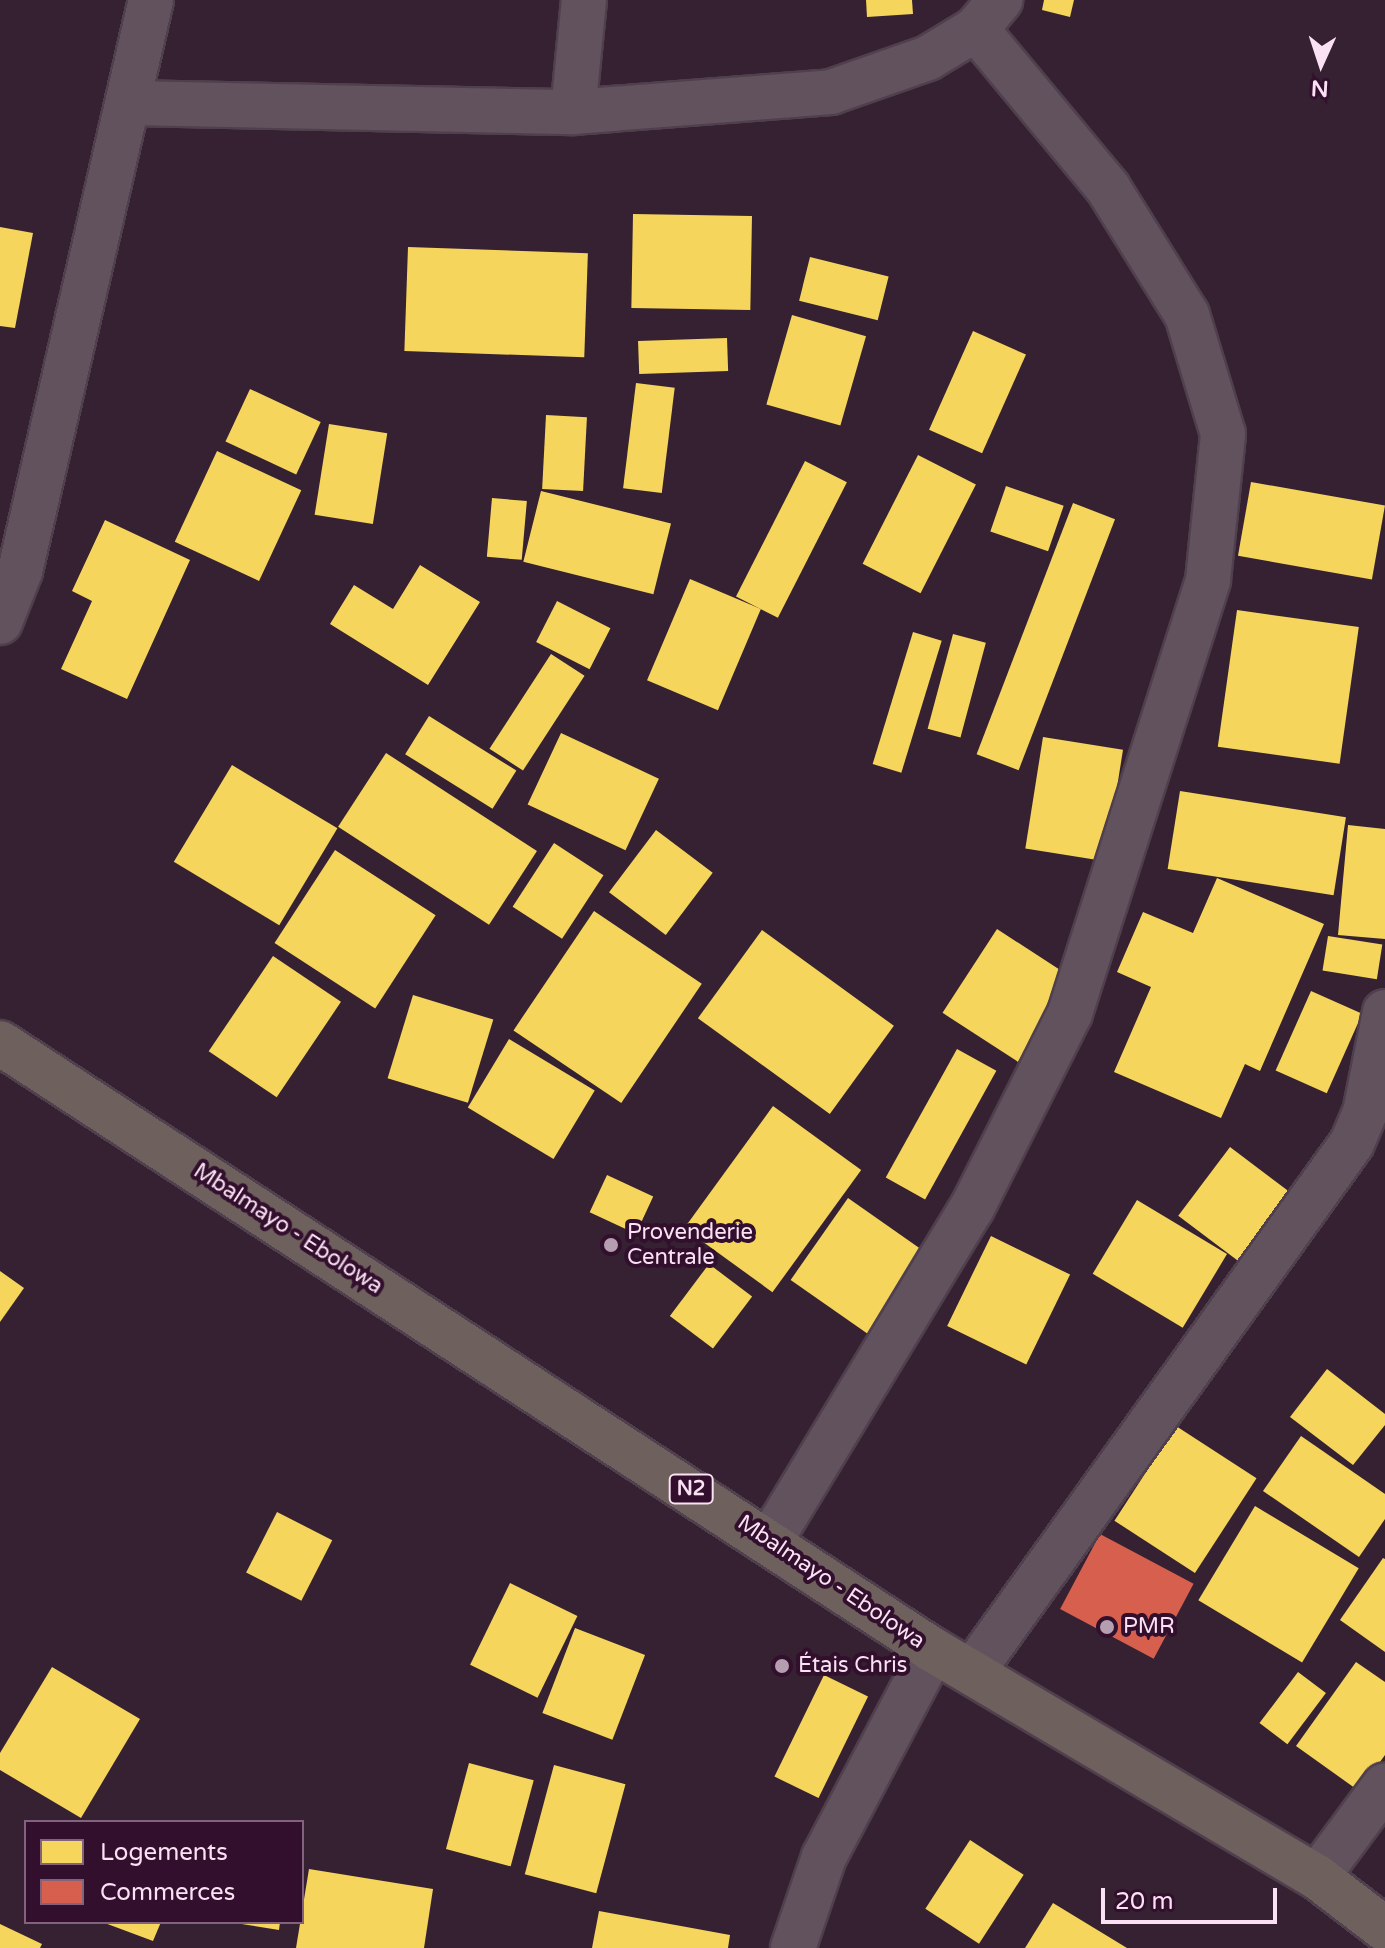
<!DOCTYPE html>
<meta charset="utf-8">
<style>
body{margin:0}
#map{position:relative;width:1385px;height:1948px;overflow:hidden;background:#352131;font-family:"Varela Round",sans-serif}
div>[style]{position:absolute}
.homes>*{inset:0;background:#f6d55c;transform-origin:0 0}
.shops>*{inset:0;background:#d6604d;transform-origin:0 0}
.roads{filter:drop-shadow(2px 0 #503f4d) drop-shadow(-2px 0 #503f4d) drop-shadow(0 2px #503f4d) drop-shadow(0 -2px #503f4d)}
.minor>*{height:44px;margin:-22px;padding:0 22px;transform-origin:22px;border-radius:22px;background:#61525e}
.trunk>*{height:44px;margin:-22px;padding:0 22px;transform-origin:22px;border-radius:22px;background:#6e605d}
.dots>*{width:22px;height:22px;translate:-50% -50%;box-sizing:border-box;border:4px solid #320f2d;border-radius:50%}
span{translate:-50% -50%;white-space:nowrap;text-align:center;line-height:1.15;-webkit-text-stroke:8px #320f2d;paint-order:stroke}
.shield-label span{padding:2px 6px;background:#320f2d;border:2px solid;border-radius:6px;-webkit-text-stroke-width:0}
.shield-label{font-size:20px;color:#fae2f4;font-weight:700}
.street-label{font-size:22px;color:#fae2f4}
.poi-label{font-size:22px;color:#fae2f4}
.left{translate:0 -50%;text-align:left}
.legend{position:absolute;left:24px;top:1820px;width:280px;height:104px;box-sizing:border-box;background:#320f2d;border:2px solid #82637d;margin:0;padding:10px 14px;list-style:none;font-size:24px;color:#fae2f4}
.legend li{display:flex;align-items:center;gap:16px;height:40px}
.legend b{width:40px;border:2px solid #82637d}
.north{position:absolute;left:1281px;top:24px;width:80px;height:80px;-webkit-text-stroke:6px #320f2d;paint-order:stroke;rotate:183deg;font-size:22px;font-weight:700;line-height:32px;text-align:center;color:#fae2f4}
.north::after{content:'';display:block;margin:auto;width:28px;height:36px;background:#fae2f4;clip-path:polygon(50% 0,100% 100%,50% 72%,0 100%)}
.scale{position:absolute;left:1101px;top:1888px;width:176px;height:36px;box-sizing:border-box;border:4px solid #fae2f4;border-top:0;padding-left:10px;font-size:24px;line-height:28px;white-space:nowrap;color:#fae2f4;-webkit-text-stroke:6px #320f2d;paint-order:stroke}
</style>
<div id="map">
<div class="homes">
<div style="clip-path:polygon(866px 0,912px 0,913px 14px,867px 17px)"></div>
<div style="clip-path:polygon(1044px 0,1074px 0,1070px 17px,1042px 10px)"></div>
<div style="left:633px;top:214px;width:119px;height:94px;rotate:1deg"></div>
<div style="clip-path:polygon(0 227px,33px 233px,15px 328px,0 326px)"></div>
<div style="left:408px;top:247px;width:180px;height:104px;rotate:2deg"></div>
<div style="left:810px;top:257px;width:81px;height:45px;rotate:14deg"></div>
<div style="left:792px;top:315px;width:77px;height:93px;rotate:16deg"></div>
<div style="left:973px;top:331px;width:58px;height:108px;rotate:24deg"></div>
<div style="left:727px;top:338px;width:33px;height:89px;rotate:88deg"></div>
<div style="left:636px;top:383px;width:39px;height:106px;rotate:7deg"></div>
<div style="left:250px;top:389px;width:78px;height:58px;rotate:25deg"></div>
<div style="left:546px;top:415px;width:41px;height:74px;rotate:3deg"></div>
<div style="left:329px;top:424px;width:59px;height:92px;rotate:9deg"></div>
<div style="left:217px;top:451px;width:93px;height:100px;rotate:25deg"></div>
<div style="left:918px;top:455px;width:65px;height:122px;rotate:27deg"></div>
<div style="left:805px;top:461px;width:47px;height:152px;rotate:27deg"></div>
<div style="left:1251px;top:482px;width:136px;height:75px;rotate:10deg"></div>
<div style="left:1006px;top:486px;width:61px;height:48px;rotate:19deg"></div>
<div style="left:541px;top:491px;width:134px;height:73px;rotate:14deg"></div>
<div style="left:492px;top:498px;width:35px;height:59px;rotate:5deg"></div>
<div style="left:1073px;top:503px;width:45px;height:269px;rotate:21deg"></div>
<div style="clip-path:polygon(105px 520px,190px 560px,127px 699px,61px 669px,92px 601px,72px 591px)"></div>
<div style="clip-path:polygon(420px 565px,480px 602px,428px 685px,330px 624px,354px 585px,393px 609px)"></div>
<div style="left:690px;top:579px;width:77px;height:110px;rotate:23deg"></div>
<div style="left:557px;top:601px;width:60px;height:46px;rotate:27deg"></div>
<div style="left:1237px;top:610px;width:123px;height:138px;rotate:8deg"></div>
<div style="left:913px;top:632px;width:30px;height:138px;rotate:17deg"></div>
<div style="left:953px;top:634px;width:34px;height:98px;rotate:15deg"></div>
<div style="left:551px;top:654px;width:40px;height:113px;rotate:33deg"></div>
<div style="left:429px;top:716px;width:103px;height:45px;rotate:32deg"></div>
<div style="left:561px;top:733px;width:108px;height:79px;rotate:25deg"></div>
<div style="left:1043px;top:737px;width:81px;height:113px;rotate:9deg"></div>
<div style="left:386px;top:753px;width:180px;height:88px;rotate:33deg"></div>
<div style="left:232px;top:765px;width:123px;height:113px;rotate:31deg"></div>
<div style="left:1180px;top:791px;width:168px;height:79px;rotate:9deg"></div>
<div style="clip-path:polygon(1348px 825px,1385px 829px,1385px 939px,1338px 935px)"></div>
<div style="left:656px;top:830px;width:71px;height:78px;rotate:37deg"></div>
<div style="left:554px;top:843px;width:59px;height:76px;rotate:33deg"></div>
<div style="left:335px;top:850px;width:120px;height:111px;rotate:33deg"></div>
<div style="clip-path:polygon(1217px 878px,1324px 924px,1260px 1071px,1245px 1064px,1221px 1118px,1114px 1072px,1151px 987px,1117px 972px,1143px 912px,1193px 933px)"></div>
<div style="left:594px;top:911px;width:130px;height:144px;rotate:34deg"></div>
<div style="left:997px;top:929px;width:90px;height:100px;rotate:33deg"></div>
<div style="left:762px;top:930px;width:163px;height:109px;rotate:36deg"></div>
<div style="left:1328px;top:936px;width:55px;height:35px;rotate:9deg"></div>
<div style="left:273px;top:956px;width:82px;height:115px;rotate:34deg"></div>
<div style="left:1311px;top:991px;width:56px;height:87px;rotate:24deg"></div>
<div style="left:413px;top:995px;width:84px;height:87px;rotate:17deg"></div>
<div style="left:509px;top:1039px;width:100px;height:80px;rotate:31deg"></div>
<div style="left:957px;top:1049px;width:45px;height:147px;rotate:29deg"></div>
<div style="left:773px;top:1106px;width:109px;height:151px;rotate:36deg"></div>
<div style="left:1230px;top:1147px;width:76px;height:86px;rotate:37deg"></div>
<div style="left:607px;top:1175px;width:51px;height:41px;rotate:25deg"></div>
<div style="left:848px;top:1198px;width:104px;height:100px;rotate:35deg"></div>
<div style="left:1137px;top:1200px;width:105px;height:86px;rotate:31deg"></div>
<div style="left:991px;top:1236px;width:88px;height:100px;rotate:26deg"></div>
<div style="left:709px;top:1264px;width:54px;height:65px;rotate:37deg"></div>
<div style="clip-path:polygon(0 1271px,24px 1288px,0 1322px)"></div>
<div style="clip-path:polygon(1327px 1369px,1385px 1414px,1385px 1425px,1353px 1465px,1290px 1417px)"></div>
<div style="left:1176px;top:1426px;width:96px;height:113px;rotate:33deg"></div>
<div style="clip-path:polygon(1301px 1436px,1385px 1494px,1385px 1519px,1359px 1557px,1263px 1491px)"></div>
<div style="left:1255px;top:1506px;width:121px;height:110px;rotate:31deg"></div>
<div style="left:277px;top:1512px;width:62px;height:68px;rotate:27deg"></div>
<div style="clip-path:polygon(1383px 1558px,1385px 1559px,1385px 1652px,1340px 1620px)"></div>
<div style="left:510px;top:1583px;width:75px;height:91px;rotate:26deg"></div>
<div style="left:575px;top:1628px;width:75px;height:91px;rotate:21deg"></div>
<div style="clip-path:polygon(1356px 1662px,1385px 1682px,1385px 1755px,1359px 1791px,1296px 1746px)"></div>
<div style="clip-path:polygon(52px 1667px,140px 1719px,81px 1818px,0 1770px,0 1753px)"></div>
<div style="left:1298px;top:1672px;width:35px;height:64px;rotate:37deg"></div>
<div style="left:824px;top:1675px;width:49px;height:113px;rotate:26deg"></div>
<div style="left:469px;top:1763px;width:67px;height:89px;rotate:15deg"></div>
<div style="left:554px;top:1765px;width:74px;height:113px;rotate:15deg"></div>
<div style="left:970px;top:1840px;width:64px;height:82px;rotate:33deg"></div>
<div style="clip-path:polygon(309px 1869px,433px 1889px,424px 1948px,296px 1948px)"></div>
<div style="clip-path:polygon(1053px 1903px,1127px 1948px,1025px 1948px)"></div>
<div style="clip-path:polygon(599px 1911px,730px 1935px,728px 1948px,592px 1948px)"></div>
<div style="clip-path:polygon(102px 1922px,161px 1922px,153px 1941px)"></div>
<div style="clip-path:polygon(229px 1922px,280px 1922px,279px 1930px)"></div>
<div style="clip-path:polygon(0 1924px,42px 1944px,40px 1948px,0 1948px)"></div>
</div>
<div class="shops">
<div style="left:1100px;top:1534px;width:106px;height:85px;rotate:28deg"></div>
</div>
<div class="roads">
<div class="minor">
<div style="left:131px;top:103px;width:442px;rotate:1.2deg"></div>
<div style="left:573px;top:112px;width:259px;rotate:-4.4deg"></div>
<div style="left:831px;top:92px;width:103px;rotate:-19.3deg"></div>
<div style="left:928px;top:58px;width:56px;rotate:-31.1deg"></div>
<div style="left:976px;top:29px;width:38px;rotate:-50deg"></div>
<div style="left:573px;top:112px;width:113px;rotate:-84.4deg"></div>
<div style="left:0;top:622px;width:55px;rotate:-68.6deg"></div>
<div style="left:20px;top:571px;width:586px;rotate:-77.08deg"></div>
<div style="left:770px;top:1541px;width:389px;rotate:-58.8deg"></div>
<div style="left:972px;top:1208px;width:218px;rotate:-63.3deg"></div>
<div style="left:1070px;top:1013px;width:454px;rotate:-72.3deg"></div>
<div style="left:1208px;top:580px;width:147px;rotate:-84.1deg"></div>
<div style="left:1223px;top:434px;width:124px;rotate:-106.8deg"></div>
<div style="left:1187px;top:315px;width:150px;rotate:-121.9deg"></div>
<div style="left:1108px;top:188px;width:207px;rotate:-129.7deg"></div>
<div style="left:972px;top:1672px;width:651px;rotate:-54.31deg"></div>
<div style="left:1352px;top:1143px;width:33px;rotate:-67deg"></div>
<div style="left:1365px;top:1113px;width:103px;rotate:-78.8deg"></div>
<div style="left:1317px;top:1877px;width:114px;rotate:-53.5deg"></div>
<div style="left:793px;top:1948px;width:96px;rotate:-71.2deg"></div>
<div style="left:824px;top:1857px;width:234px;rotate:-62.2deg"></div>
</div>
<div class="trunk">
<div style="left:0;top:1043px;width:1113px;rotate:33.05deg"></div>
<div style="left:933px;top:1650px;width:446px;rotate:30.6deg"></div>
<div style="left:1317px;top:1877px;width:86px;rotate:37.4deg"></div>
</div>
</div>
<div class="dots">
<div style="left:611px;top:1245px;background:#b59eb0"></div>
<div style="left:1107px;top:1627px;background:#b59eb0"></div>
<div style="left:782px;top:1666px;background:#b59eb0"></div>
</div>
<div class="shield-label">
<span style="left:691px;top:1489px">N2</span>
</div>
<div class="street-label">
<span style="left:288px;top:1229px;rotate:33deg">Mbalmayo - Ebolowa</span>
<span style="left:831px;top:1582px;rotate:34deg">Mbalmayo - Ebolowa</span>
</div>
<div class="poi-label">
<span class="left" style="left:627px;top:1245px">Provenderie<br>Centrale</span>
<span class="left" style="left:1123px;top:1627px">PMR</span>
<span class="left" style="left:798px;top:1666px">Étais Chris</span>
</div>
<ul class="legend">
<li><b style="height:22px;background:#f6d55c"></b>Logements</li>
<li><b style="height:22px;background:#d6604d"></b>Commerces</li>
</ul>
<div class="north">N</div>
<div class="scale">20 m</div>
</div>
